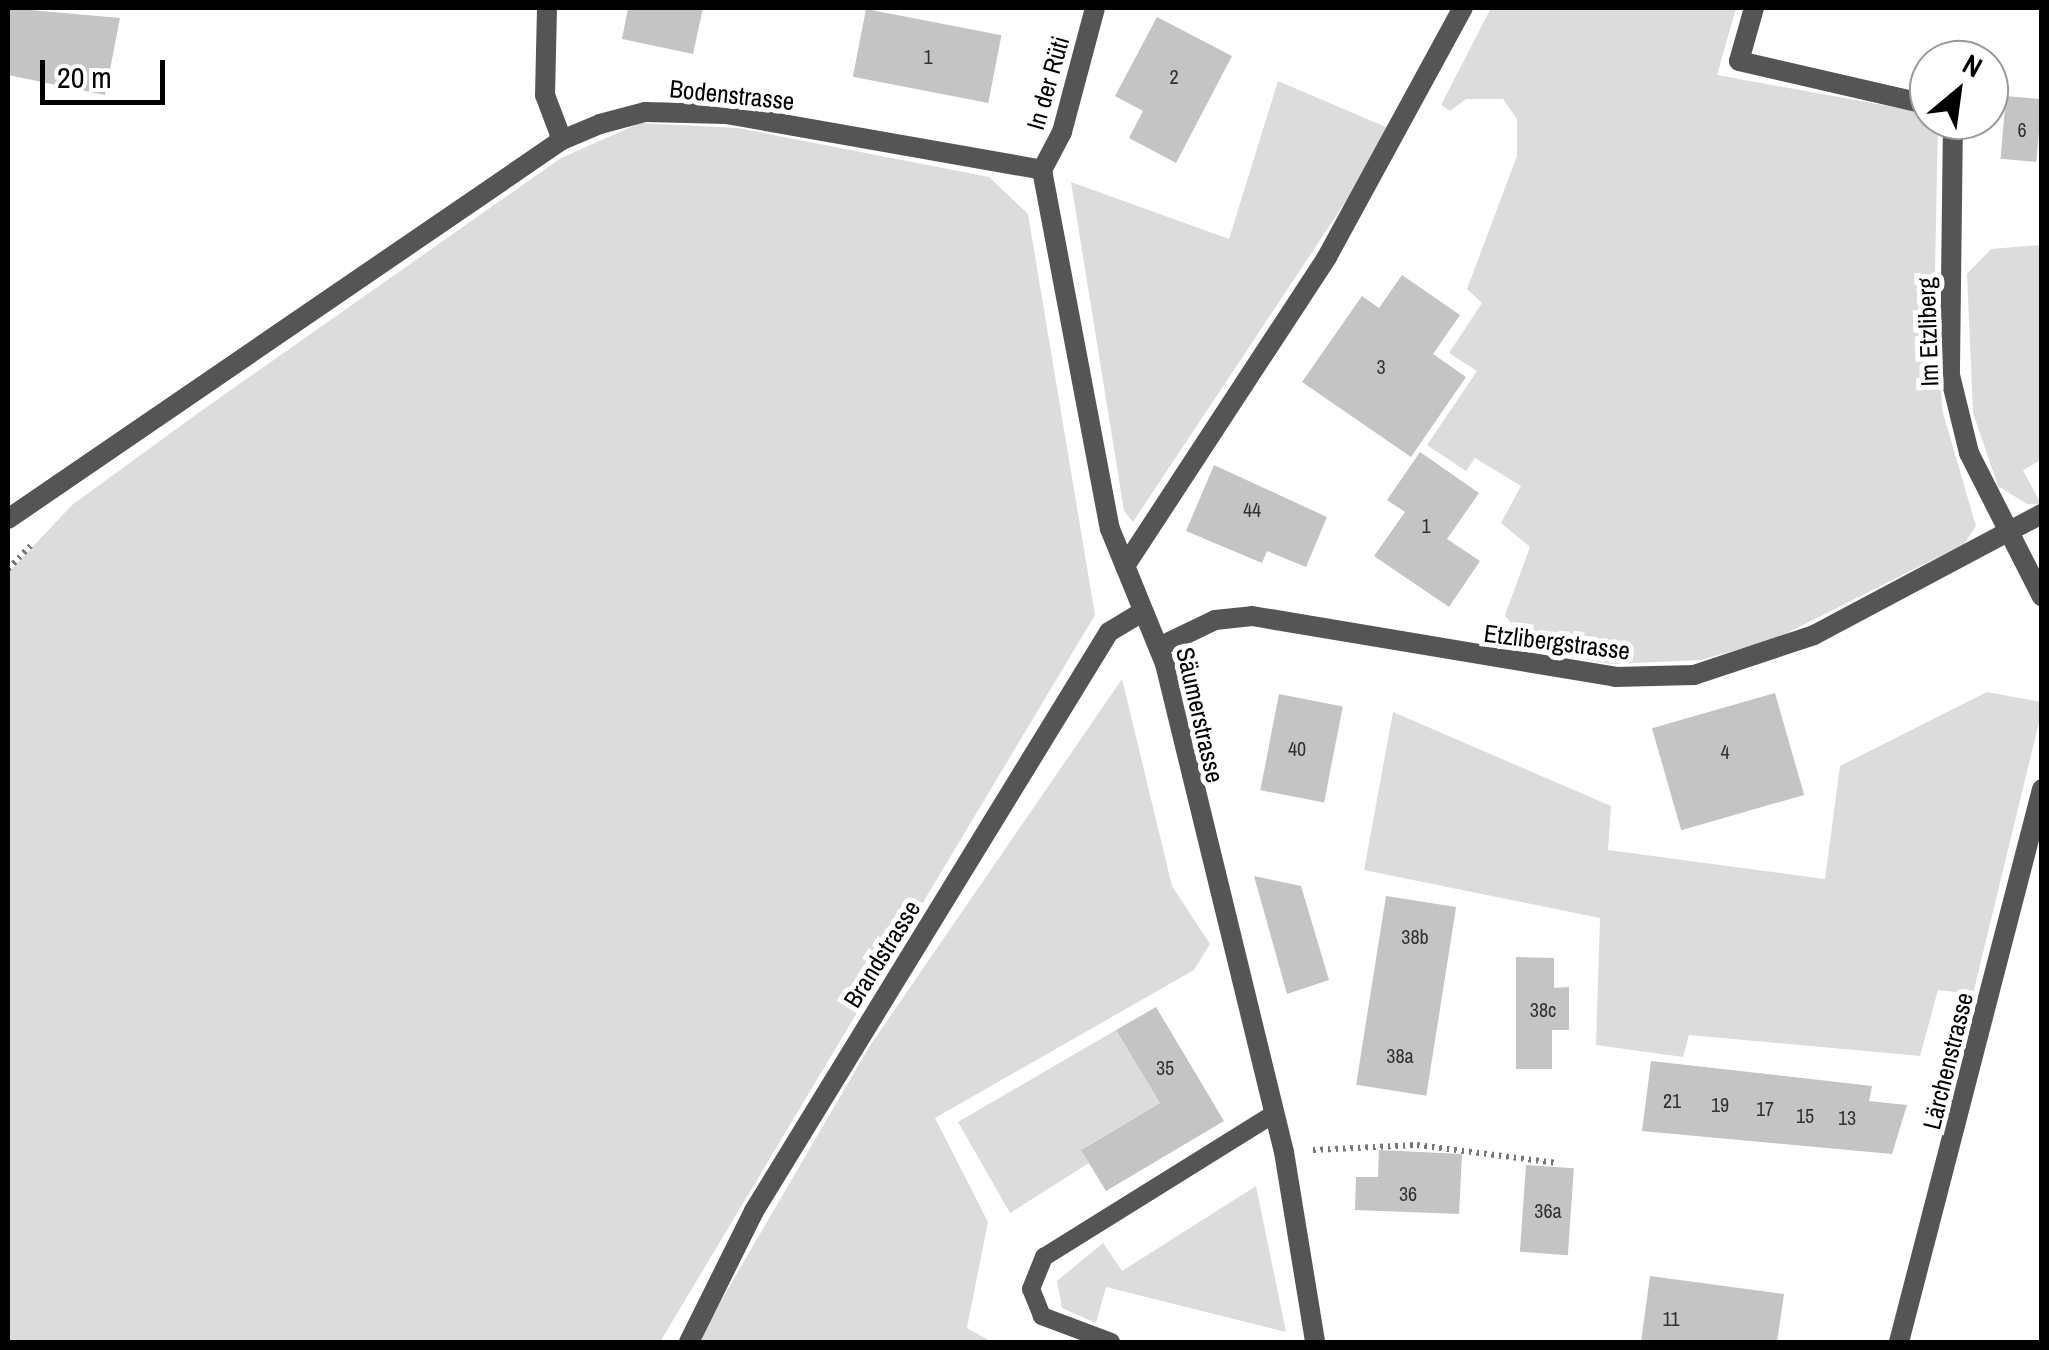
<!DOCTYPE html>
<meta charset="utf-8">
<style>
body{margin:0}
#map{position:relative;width:2049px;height:1350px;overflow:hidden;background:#fff;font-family:"Archivo Narrow",sans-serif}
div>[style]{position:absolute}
.green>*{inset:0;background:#dcdcdc}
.building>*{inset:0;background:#c4c4c4;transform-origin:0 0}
.path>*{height:6px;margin-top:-3px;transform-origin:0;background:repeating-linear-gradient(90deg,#777 0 2.5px,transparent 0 7.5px)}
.service>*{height:18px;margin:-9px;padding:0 9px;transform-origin:9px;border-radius:9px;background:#555}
.minor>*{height:20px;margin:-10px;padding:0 10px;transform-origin:10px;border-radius:10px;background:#555}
span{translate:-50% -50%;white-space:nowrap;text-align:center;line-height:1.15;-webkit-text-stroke:10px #fff;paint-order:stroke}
.number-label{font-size:20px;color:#313131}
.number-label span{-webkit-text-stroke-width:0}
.street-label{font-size:25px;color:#000}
.frame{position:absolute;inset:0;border:10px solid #000;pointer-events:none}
.north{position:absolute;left:1909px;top:40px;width:100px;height:100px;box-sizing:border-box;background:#fff;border:2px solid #999;border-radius:50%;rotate:29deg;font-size:28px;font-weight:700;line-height:40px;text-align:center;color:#000}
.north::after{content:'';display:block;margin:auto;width:35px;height:45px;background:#000;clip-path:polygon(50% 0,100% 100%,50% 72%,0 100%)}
.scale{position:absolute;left:40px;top:60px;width:125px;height:45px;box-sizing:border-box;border:5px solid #000;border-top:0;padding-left:12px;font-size:30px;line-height:35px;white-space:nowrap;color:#000;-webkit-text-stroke:8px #fff;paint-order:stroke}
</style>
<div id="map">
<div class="green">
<div style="clip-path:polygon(1491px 8px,1736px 8px,1717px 75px,1916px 111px,1938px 123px,1934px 323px,1943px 413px,1976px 526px,1964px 544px,1775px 639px,1701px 660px,1612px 664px,1531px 651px,1505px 615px,1530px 547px,1501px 523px,1521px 486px,1475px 458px,1466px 471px,1427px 445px,1477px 371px,1449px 353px,1482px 303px,1467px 289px,1517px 156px,1517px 119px,1503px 99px,1466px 99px,1450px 111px,1441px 105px)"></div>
<div style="clip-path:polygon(1278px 81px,1393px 130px,1133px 522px,1124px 511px,1071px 182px,1229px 239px)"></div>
<div style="clip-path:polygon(640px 123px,738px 128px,989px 177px,1028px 214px,1095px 615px,660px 1342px,8px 1342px,8px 573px,72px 505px,201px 411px,561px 158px)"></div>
<div style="clip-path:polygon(2041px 245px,2041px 460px,2023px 470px,2041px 504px,2027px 504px,1998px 486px,1973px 413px,1967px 274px,1991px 249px)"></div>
<div style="clip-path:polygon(1122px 679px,1172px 886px,1210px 944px,1194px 970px,935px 1118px,988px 1222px,967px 1328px,992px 1342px,697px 1342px,869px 1047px)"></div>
<div style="clip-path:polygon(1987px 692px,2041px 702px,2041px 714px,1973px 994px,1938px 990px,1920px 1056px,1689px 1035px,1683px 1057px,1596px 1045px,1600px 918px,1364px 870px,1393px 712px,1611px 806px,1608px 850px,1825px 879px,1840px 766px)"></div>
<div style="clip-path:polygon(1116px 1030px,1160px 1103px,1082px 1149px,1089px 1163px,1010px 1213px,958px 1122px)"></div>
<div style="clip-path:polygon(1256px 1186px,1286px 1332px,1106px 1287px,1096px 1323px,1062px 1308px,1057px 1281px,1103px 1243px,1122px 1271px)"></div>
</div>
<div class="building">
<div style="clip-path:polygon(8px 8px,120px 18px,105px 95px,8px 75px)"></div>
<div style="clip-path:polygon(628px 8px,703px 8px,693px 54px,622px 39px)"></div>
<div style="left:866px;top:9px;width:138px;height:69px;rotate:11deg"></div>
<div style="clip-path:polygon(1157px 17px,1232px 56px,1176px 163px,1129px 138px,1143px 111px,1115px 96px)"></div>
<div style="left:2006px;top:96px;width:36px;height:63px;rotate:5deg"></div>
<div style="clip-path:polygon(1402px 275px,1460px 315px,1433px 354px,1466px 377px,1411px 457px,1302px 382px,1362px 296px,1379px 308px)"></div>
<div style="clip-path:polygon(1420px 452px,1479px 493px,1447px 539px,1480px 561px,1449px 607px,1374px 556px,1405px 512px,1387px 500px)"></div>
<div style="clip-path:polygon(1214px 465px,1327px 517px,1306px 567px,1267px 551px,1262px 563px,1186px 531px)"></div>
<div style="left:1775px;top:693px;width:106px;height:128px;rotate:74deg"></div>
<div style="left:1279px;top:694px;width:65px;height:98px;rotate:11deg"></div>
<div style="clip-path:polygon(1254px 876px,1301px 886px,1329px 980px,1287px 994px)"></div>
<div style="left:1386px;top:896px;width:71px;height:191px;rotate:9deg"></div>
<div style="clip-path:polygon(1516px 957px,1554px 958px,1554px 988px,1569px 987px,1569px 1030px,1552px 1030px,1552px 1069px,1516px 1069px)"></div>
<div style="clip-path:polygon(1156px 1007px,1224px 1121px,1106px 1191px,1081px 1150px,1160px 1103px,1116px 1030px)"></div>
<div style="clip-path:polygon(1651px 1061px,1872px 1086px,1869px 1101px,1907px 1105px,1892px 1154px,1642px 1131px)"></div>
<div style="clip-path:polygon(1379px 1150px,1462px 1154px,1459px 1214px,1355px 1210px,1356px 1177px,1378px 1177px)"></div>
<div style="left:1526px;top:1165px;width:48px;height:87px;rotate:4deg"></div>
<div style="clip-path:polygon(1650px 1276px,1784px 1294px,1777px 1342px,1641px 1342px)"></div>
</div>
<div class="path">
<div style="left:8px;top:569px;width:33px;rotate:-46deg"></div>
<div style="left:1313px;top:1150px;width:104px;rotate:-2.8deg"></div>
<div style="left:1417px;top:1145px;width:141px;rotate:7.3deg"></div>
</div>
<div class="service">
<div style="left:1111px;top:1342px;width:74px;rotate:-159.4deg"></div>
<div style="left:1042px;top:1316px;width:29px;rotate:-112deg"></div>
<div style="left:1031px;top:1289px;width:35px;rotate:-68deg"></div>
<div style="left:1044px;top:1257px;width:272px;rotate:-31.9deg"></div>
</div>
<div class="minor">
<div style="left:547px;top:8px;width:87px;rotate:91.3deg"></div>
<div style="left:545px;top:95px;width:48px;rotate:69.3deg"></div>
<div style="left:1754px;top:8px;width:55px;rotate:105.8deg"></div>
<div style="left:1739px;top:61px;width:195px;rotate:13deg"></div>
<div style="left:1953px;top:120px;width:255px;rotate:90.7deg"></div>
<div style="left:1950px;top:375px;width:80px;rotate:76.3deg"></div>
<div style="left:1969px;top:453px;width:161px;rotate:63.1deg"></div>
<div style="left:1042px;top:170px;width:365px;rotate:79.3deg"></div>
<div style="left:1110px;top:529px;width:146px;rotate:67.8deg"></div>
<div style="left:1165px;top:664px;width:502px;rotate:76.3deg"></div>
<div style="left:1284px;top:1152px;width:193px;rotate:80.7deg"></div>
<div style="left:1042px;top:170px;width:43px;rotate:-62.2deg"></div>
<div style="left:1062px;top:132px;width:128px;rotate:-75.1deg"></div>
<div style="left:8px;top:519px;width:671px;rotate:-34.38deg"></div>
<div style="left:562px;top:140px;width:41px;rotate:-22.8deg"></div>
<div style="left:600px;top:124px;width:47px;rotate:-14.9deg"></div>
<div style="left:645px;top:112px;width:81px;rotate:1.4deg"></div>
<div style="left:726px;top:114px;width:321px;rotate:10deg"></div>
<div style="left:1125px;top:566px;width:369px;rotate:-56.8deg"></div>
<div style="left:1327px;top:257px;width:284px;rotate:-61.4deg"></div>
<div style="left:1161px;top:646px;width:60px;rotate:-25.7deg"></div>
<div style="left:1215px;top:620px;width:37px;rotate:-6deg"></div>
<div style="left:1252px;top:616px;width:368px;rotate:9.5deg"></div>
<div style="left:1615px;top:677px;width:79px;rotate:-1.5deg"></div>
<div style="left:1694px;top:675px;width:126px;rotate:-18.4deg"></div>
<div style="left:1814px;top:635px;width:258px;rotate:-28deg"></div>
<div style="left:689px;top:1342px;width:146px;rotate:-63.6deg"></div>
<div style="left:754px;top:1211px;width:679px;rotate:-58.49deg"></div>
<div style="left:1109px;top:632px;width:39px;rotate:-31deg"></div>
<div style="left:1899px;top:1342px;width:571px;rotate:-75.5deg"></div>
</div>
<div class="number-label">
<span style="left:928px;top:56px">1</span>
<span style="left:1174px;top:76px">2</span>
<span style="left:2022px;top:129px">6</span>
<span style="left:1381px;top:366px">3</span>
<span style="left:1252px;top:509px">44</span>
<span style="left:1426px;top:525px">1</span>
<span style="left:1297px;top:748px">40</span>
<span style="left:1725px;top:751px">4</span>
<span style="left:1415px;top:936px">38b</span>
<span style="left:1543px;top:1009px">38c</span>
<span style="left:1400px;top:1055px">38a</span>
<span style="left:1165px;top:1067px">35</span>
<span style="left:1672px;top:1100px">21</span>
<span style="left:1720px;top:1104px">19</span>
<span style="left:1765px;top:1108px">17</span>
<span style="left:1805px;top:1115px">15</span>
<span style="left:1847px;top:1117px">13</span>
<span style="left:1408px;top:1193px">36</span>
<span style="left:1548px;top:1210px">36a</span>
<span style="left:1671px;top:1318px">11</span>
</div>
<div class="street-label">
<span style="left:1048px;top:83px;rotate:-74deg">In der Rüti</span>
<span style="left:732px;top:95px;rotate:6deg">Bodenstrasse</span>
<span style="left:1928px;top:332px;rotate:-92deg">Im Etzliberg</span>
<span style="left:1557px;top:642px;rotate:7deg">Etzlibergstrasse</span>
<span style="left:1200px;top:715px;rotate:77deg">Säumerstrasse</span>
<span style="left:882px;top:954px;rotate:-58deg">Brandstrasse</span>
<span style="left:1948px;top:1061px;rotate:-76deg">Lärchenstrasse</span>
</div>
<div class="frame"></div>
<div class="north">N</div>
<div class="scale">20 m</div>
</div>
